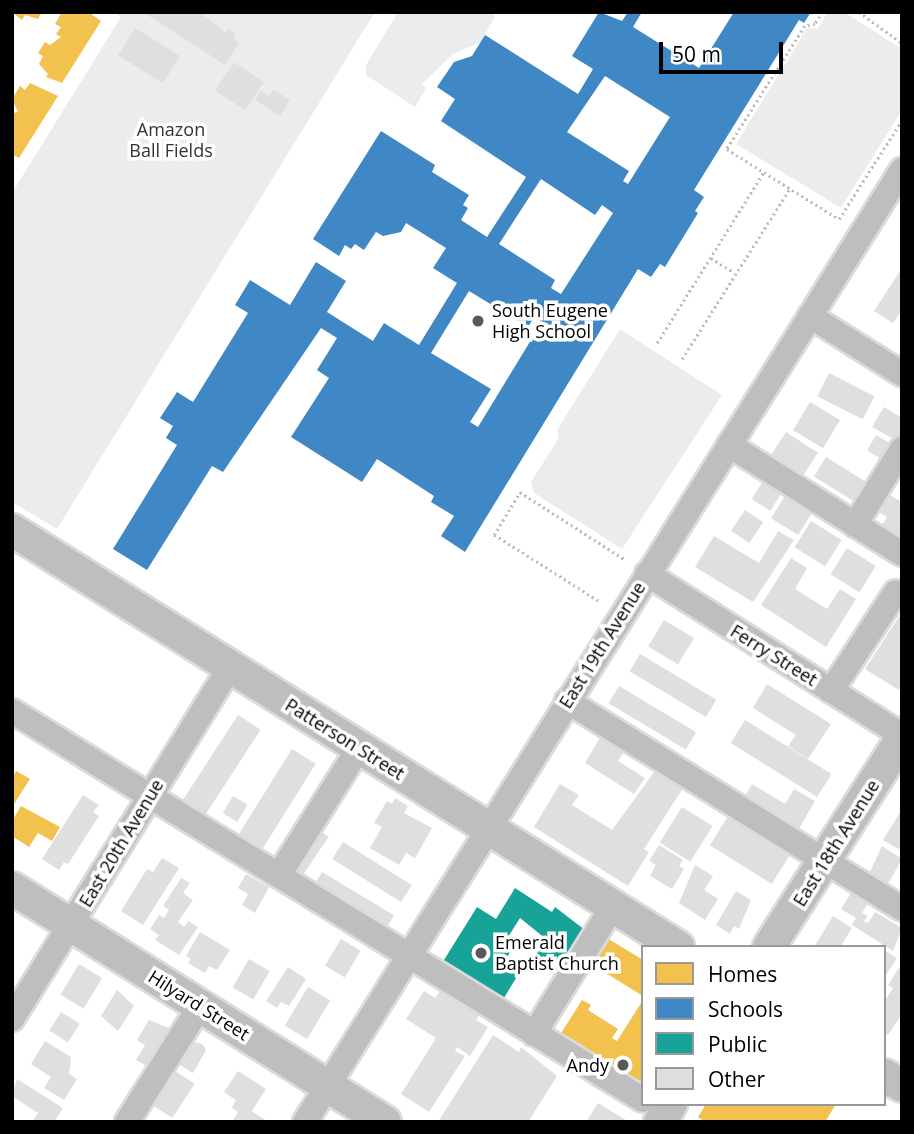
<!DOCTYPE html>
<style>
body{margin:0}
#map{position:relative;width:914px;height:1134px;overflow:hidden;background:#fff;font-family:"Open Sans",sans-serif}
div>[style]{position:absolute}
.green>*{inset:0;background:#ececec}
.homes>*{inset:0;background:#f2c14e}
.schools>*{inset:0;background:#3f88c5}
.public>*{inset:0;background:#17a398}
.building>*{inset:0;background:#dfdfdf;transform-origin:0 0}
.path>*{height:2.5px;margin-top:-1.25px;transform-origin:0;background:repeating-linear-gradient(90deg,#b9b9b9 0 2px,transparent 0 5.5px)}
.roads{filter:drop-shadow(2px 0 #dbdbdb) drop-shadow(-2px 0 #dbdbdb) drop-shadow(0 2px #dbdbdb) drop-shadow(0 -2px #dbdbdb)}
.minor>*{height:24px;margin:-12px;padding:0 12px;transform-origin:12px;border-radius:12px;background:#bebebe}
.major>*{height:32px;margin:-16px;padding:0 16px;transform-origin:16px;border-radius:16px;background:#bebebe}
.dots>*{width:19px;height:19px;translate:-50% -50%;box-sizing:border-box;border:4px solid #fff;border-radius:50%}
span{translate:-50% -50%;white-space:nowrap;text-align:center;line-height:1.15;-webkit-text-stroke:7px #fff;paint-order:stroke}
.park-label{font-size:18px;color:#333}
.poi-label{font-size:18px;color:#000}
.left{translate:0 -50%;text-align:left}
.right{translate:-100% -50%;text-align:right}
.street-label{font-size:18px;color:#000}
.frame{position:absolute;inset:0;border:14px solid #000;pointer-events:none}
.legend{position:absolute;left:641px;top:945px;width:245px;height:161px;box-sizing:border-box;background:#fff;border:2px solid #999;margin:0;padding:9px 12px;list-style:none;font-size:21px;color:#000}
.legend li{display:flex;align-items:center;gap:14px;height:35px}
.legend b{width:35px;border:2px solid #999}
.scale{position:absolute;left:659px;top:42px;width:124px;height:32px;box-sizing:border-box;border:4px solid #000;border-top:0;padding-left:9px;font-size:21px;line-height:24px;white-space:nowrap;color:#000;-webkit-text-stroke:5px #fff;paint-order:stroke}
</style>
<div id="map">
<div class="green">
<div style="clip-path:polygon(114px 12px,375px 12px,57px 529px,12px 502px,12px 193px,121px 17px)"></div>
<div style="clip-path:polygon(398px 12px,490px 12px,495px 16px,481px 42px,453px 54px,422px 84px,426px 89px,415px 107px,366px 75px,366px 65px)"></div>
<div style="clip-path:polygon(828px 12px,844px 12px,902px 49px,902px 110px,841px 208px,736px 144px,807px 28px,817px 29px)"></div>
<div style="clip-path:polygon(620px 329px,722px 395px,622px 549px,534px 493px,531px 482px,559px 438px,557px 430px)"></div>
</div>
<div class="homes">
<div style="clip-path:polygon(12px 12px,42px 12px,38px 19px,25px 15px,22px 20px)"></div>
<div style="clip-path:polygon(62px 12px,88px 12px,101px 21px,62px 83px,46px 77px,48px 74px,39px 64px,43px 56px,38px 53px,45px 42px,50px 45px,61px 37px,56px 34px,61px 27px,55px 24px)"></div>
<div style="clip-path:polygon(30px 83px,58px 96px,19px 158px,12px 154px,12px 113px,18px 112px,12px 99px,20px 86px,25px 90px)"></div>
<div style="clip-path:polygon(16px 771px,30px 779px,12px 807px,12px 778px)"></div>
<div style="clip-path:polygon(21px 806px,60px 827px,52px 841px,38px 833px,29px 847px,12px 836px,12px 821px)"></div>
<div style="clip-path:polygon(607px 938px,643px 960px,643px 996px,591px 964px)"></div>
<div style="clip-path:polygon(582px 1000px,591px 1005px,588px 1010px,618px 1029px,612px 1038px,617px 1041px,643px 1000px,643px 1089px,558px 1038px)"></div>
<div style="clip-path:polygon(706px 1104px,836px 1104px,825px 1122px,705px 1122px,698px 1117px)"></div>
</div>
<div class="schools">
<div style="clip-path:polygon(evenodd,599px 12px,622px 21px,628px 12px,642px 12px,633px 27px,699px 68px,734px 12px,811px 12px,804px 23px,799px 20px,694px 190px,704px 197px,695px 211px,698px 213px,665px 267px,660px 264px,651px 277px,638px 269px,465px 552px,441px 536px,454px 516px,431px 502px,434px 496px,377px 459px,362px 482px,291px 437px,329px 378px,317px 370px,337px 338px,321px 328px,223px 472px,212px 466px,147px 570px,113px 549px,177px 445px,166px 438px,173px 426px,160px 418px,177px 392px,193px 402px,248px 313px,235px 305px,250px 280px,290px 305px,316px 262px,346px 281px,327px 312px,373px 341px,384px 323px,419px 345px,457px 283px,433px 268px,446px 248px,406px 223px,401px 232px,383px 236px,376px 232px,364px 250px,355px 244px,351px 249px,345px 245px,339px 256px,313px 239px,381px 131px,435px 165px,432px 172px,469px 195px,463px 205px,468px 208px,461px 220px,487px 237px,526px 177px,441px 121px,455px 99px,437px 87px,454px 62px,472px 56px,485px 35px,578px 94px,593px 69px,572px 56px,599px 12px,605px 76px,670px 117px,628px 184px,623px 181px,629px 171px,567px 132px,605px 76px,599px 12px,541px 179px,595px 215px,602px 205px,613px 213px,561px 294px,551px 288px,555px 280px,499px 244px,541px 179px,599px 12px,469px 291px,528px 327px,534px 317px,542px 322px,478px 427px,470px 422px,491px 389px,431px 353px,469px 291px)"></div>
</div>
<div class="public">
<div style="clip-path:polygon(515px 888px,552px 912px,555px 907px,585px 930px,560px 977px,533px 960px,546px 939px,520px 918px,508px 937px,516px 943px,502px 965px,518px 975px,499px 1006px,439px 968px,477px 907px,496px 919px)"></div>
</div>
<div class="building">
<div style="clip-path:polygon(143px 12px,200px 12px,226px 33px,228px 29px,236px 34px,233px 39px,239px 42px,225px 65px)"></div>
<div style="left:135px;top:28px;width:53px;height:32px;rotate:32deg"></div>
<div style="left:234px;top:62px;width:36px;height:34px;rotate:34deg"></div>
<div style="clip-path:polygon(273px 89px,290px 100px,280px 116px,255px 100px,261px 91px,269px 96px)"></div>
<div style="clip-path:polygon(902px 268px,902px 310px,893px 323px,874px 311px)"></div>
<div style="left:829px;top:373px;width:51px;height:26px;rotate:27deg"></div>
<div style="left:810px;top:402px;width:35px;height:33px;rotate:31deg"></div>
<div style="clip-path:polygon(884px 407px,902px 418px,901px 443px,872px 427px)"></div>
<div style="left:786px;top:432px;width:38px;height:27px;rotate:33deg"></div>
<div style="left:876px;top:435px;width:20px;height:18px;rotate:30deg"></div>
<div style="left:826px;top:457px;width:54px;height:23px;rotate:32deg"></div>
<div style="left:765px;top:478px;width:22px;height:25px;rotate:32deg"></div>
<div style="left:788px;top:491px;width:32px;height:32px;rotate:32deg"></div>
<div style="clip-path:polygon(886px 493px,902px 502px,902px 540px,881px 527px,887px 517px,876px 510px)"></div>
<div style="left:745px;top:510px;width:22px;height:25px;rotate:34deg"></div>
<div style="left:811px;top:521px;width:36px;height:31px;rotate:32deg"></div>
<div style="clip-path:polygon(778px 531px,794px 540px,753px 602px,695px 567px,714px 536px,759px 563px)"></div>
<div style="left:847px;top:548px;width:34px;height:31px;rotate:32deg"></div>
<div style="clip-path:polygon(791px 558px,807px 568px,795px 589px,827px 609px,840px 589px,856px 599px,826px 647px,761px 605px)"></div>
<div style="clip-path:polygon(902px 612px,902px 685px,899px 690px,865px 669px)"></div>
<div style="left:664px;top:620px;width:35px;height:31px;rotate:31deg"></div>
<div style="left:640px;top:654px;width:89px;height:20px;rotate:31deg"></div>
<div style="clip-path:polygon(767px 684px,831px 724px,808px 759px,788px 746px,796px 735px,753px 708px)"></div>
<div style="left:619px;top:686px;width:90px;height:20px;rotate:31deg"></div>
<div style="left:238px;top:715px;width:27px;height:109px;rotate:33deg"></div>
<div style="left:745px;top:720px;width:102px;height:27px;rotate:32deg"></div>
<div style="clip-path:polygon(601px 736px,625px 750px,618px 761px,645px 778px,634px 794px,585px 763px)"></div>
<div style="left:292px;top:749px;width:28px;height:109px;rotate:32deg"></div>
<div style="clip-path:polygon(655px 771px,683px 788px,644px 849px,649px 852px,628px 886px,534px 827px,560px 784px,579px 795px,572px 805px,612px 830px)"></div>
<div style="clip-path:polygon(752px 784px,785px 804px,794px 789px,815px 801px,797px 832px,743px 800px)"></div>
<div style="clip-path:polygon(83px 795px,99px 805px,93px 812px,99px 816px,68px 864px,64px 862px,59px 870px,42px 859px)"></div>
<div style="left:233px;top:796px;width:17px;height:20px;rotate:31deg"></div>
<div style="clip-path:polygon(395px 798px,408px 806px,404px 813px,432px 828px,415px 858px,406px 853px,399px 865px,370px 848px,382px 827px,374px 823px,387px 801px,392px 804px)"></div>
<div style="left:682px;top:807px;width:36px;height:42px;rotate:32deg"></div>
<div style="clip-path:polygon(902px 809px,902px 851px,883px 840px)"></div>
<div style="left:730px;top:813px;width:73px;height:38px;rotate:32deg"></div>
<div style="left:317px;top:829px;width:14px;height:55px;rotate:34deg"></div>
<div style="left:343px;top:842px;width:81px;height:20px;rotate:32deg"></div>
<div style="clip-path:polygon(659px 845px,683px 860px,679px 866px,684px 869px,672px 889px,650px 876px,656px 865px,649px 861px)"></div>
<div style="clip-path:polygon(882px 846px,902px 859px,885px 889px,867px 878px)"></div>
<div style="clip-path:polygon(162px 858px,179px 868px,143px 925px,121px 911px,147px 869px,153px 872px)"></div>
<div style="clip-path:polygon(695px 865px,713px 876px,704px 890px,718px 899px,705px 920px,679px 903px)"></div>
<div style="left:322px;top:872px;width:84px;height:21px;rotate:31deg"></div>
<div style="clip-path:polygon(246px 874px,269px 887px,255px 913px,242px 905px,248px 894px,238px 888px)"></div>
<div style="clip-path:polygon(181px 878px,190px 883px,183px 893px,193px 900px,178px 922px,184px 927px,188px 921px,198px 927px,179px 955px,155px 940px,159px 935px,150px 929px,159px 915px,164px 918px,169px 910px,163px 906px)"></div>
<div style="clip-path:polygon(854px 888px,871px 899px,862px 913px,868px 916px,864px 921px,868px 923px,875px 912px,902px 928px,893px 951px,852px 925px,856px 918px,841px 909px)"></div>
<div style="clip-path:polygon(736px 891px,751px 900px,739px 929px,734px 926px,730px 934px,716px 925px)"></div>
<div style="clip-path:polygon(833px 916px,852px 928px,842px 944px,846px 947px,814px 947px)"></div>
<div style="clip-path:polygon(200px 932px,230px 950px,217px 970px,209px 966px,205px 973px,188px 963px,191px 959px,186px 956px)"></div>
<div style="left:341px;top:939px;width:23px;height:31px;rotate:31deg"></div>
<div style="clip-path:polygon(884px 950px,897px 958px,884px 978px)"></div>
<div style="left:249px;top:959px;width:24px;height:33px;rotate:30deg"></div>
<div style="clip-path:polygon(902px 963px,902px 1014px,888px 1035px,884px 1033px,884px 1002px,893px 988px,888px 985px)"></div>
<div style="left:79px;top:964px;width:27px;height:36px;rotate:31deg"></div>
<div style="clip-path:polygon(288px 967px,306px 979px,289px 1006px,281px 1002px,277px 1008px,266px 1001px)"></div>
<div style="left:308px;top:987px;width:26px;height:45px;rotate:31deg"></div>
<div style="clip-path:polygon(443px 987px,482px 1011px,476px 1020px,488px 1027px,470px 1056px,457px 1047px,455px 1051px,465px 1056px,429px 1112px,401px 1094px,436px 1038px,406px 1019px,424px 991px,435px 998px)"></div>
<div style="clip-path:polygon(117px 990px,134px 1006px,118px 1031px,101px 1016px)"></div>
<div style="left:61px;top:1012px;width:22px;height:22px;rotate:32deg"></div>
<div style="clip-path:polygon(149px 1020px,174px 1030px,150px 1068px,136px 1060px,145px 1045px,137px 1040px)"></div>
<div style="clip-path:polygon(493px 1035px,519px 1052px,521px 1047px,557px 1076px,528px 1122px,438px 1122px)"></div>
<div style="clip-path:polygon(188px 1040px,202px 1044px,206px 1050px,193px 1073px,175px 1062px)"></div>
<div style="clip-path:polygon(45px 1041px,71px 1057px,69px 1074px,77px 1079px,64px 1100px,44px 1088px,51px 1077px,31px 1064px)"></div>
<div style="left:172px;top:1069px;width:27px;height:41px;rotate:33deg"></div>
<div style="clip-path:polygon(238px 1071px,266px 1089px,252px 1111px,268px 1122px,232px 1122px,238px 1112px,232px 1108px,236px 1100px,224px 1092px)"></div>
<div style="clip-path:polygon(17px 1079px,63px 1108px,54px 1122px,32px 1122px,38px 1113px,12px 1096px)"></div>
<div style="clip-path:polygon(598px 1103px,629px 1122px,586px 1122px)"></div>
</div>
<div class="path">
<div style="left:823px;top:12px;width:14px;rotate:124deg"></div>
<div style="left:815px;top:24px;width:10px;rotate:169deg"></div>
<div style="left:805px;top:26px;width:146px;rotate:122.4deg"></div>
<div style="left:727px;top:149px;width:132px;rotate:32deg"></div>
<div style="left:839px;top:219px;width:117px;rotate:-57.5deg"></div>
<div style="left:859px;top:12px;width:53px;rotate:35.8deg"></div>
<div style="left:711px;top:258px;width:28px;rotate:32deg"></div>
<div style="left:657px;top:343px;width:202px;rotate:-58deg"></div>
<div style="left:682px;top:359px;width:202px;rotate:-57.7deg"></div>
<div style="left:598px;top:601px;width:123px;rotate:-147.6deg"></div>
<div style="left:494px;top:535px;width:50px;rotate:-58.8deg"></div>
<div style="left:520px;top:492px;width:124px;rotate:32.8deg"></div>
</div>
<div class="roads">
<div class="minor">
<div style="left:810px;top:316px;width:109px;rotate:32.2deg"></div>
<div style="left:729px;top:445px;width:204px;rotate:32.2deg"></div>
<div style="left:855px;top:525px;width:89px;rotate:-58.3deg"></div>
<div style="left:647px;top:574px;width:302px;rotate:32.3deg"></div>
<div style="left:831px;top:691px;width:118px;rotate:-56.7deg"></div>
<div style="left:567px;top:701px;width:394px;rotate:31.8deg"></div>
<div style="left:12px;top:711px;width:741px;rotate:31.65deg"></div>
<div style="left:279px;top:875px;width:150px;rotate:-57.8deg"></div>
<div style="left:12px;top:1019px;width:414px;rotate:-58.2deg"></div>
<div style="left:534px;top:1034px;width:150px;rotate:-58.3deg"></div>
<div style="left:127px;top:1122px;width:137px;rotate:-57.8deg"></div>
<div style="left:305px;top:1122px;width:1124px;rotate:-57.91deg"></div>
</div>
<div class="major">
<div style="left:12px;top:530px;width:786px;rotate:32.05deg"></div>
<div style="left:12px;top:888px;width:440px;rotate:32.1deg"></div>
<div style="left:769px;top:947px;width:248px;rotate:-57.5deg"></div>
<div style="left:884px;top:1075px;width:21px;rotate:31deg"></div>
<div style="left:660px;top:1122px;width:21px;rotate:-59deg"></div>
</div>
</div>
<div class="dots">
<div style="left:478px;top:321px;background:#595959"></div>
<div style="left:481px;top:953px;background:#595959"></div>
<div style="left:623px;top:1065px;background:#595959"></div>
</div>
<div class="park-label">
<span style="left:171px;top:140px">Amazon<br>Ball Fields</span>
</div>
<div class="poi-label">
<span class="left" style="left:492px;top:321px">South Eugene<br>High School</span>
<span class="left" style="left:495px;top:953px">Emerald<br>Baptist Church</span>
<span class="right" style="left:609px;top:1065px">Andy</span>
</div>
<div class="street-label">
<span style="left:602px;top:645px;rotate:-58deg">East 19th Avenue</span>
<span style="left:774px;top:655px;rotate:32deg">Ferry Street</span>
<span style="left:345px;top:739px;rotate:32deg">Patterson Street</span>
<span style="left:121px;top:843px;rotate:-59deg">East 20th Avenue</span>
<span style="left:836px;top:843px;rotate:-58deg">East 18th Avenue</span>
<span style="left:199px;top:1005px;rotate:32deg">Hilyard Street</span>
</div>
<div class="frame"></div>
<ul class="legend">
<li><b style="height:19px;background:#f2c14e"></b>Homes</li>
<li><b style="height:19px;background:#3f88c5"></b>Schools</li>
<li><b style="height:19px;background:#17a398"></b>Public</li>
<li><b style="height:19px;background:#dfdfdf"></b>Other</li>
</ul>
<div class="scale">50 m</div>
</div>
